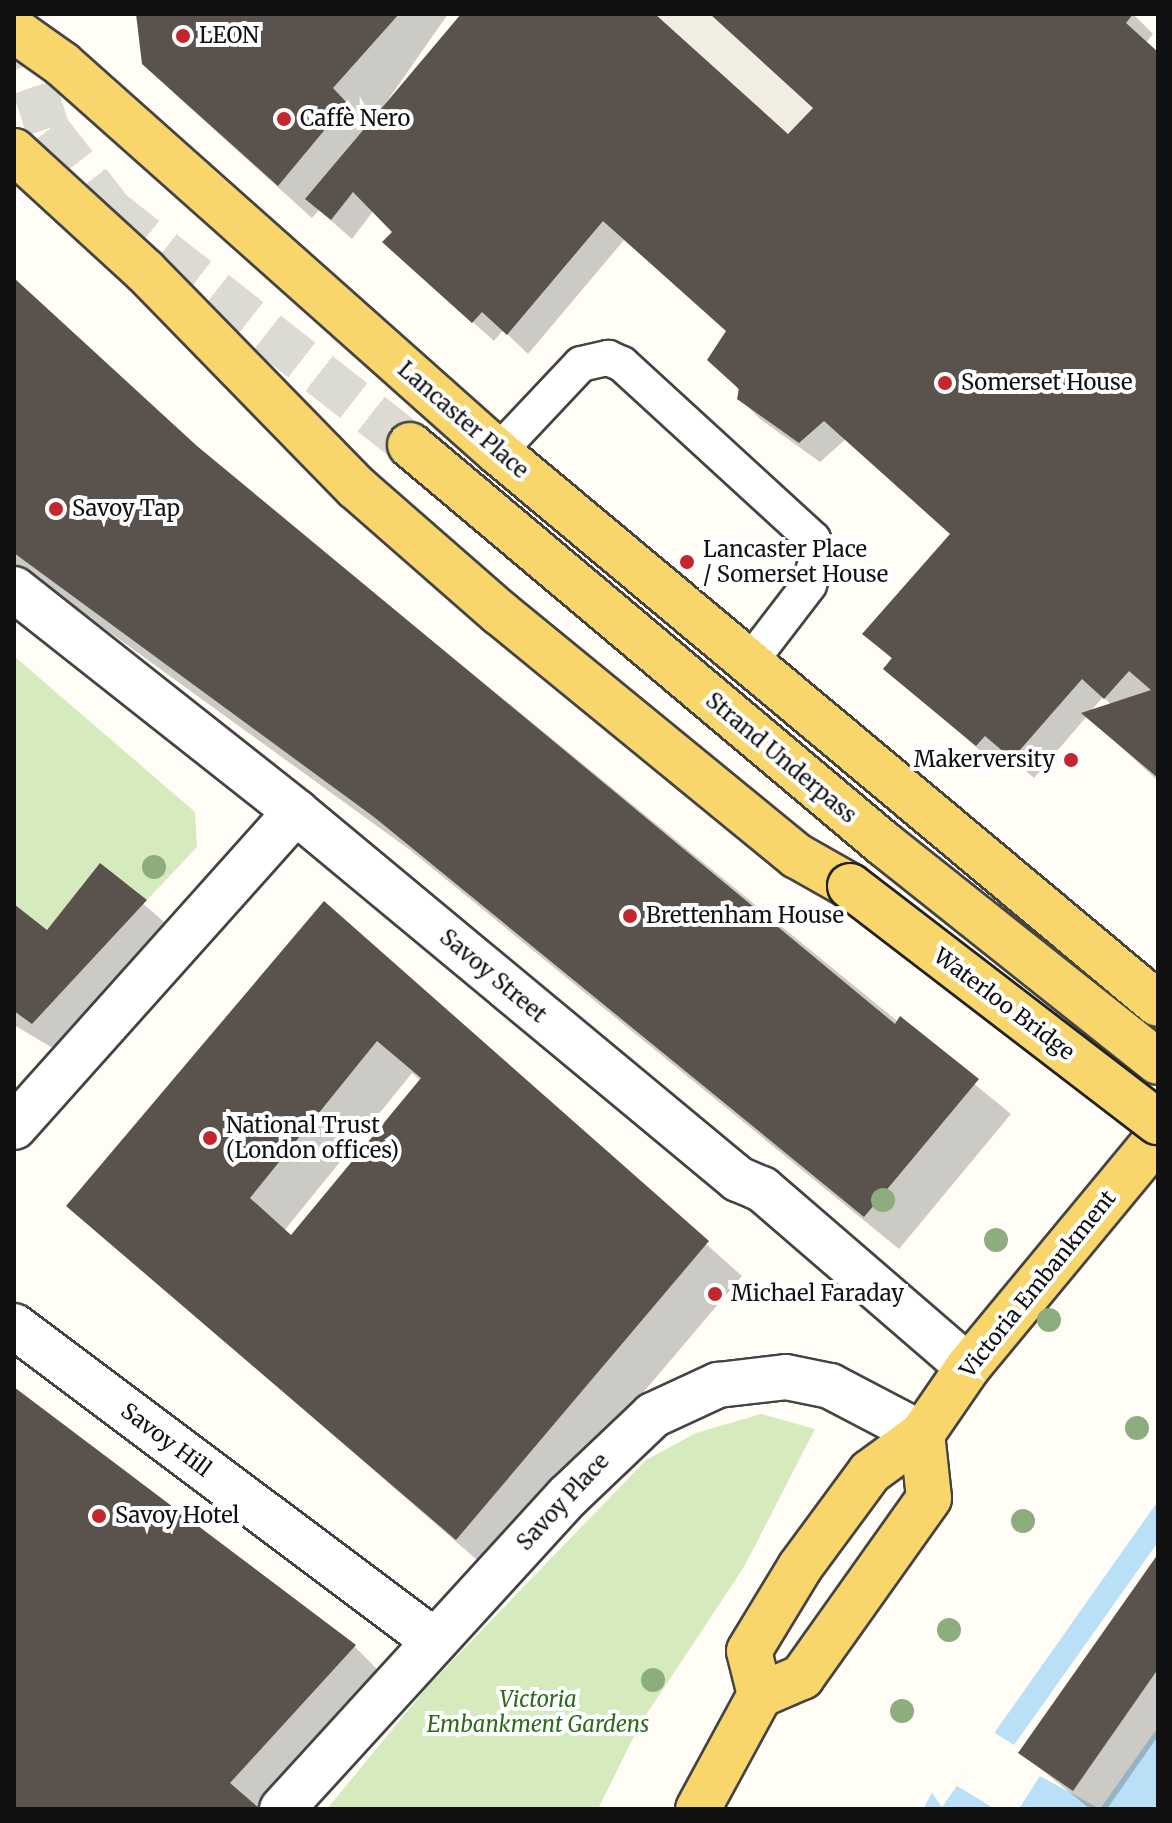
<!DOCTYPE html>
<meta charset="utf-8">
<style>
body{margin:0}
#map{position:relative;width:1172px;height:1823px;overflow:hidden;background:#fffdf5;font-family:Merriweather,serif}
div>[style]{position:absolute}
.green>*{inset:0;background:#d5ebbd}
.plaza>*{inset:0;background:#f1ede2}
.water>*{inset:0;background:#b9e0f7}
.pier>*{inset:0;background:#fffdf5}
.shadow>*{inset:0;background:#0003}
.building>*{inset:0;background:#5a524d}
.primary-tunnel>*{height:44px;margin-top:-22px;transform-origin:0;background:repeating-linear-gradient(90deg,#dbdad3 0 44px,transparent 0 66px)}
.roads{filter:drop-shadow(2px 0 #444) drop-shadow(-2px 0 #444) drop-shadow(0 2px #444) drop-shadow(0 -2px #444)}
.lane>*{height:34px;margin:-17px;padding:0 17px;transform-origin:17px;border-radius:17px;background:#fff}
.street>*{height:44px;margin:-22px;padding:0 22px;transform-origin:22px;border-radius:22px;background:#fff}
.primary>*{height:44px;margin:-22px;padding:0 22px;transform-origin:22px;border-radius:22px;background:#f9d66b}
.bridges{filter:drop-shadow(2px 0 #222) drop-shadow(-2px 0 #222) drop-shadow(0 2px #222) drop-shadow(0 -2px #222)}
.primary-bridge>*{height:44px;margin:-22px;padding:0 22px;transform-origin:22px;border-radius:22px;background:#f9d66b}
.trees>*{width:24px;height:24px;margin:-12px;border-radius:50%;background:#8dad7f}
.dots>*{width:22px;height:22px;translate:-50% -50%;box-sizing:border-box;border:4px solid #fff;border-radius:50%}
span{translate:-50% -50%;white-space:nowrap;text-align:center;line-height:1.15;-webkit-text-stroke:8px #fff;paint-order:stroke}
.poi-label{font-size:22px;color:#111}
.left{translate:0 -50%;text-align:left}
.right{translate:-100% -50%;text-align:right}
.street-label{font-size:22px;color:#111}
.park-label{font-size:22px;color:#2f6b1f;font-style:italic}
.frame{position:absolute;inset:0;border:16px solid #111;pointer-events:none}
</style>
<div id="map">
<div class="green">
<div style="clip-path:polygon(14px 656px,195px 812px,197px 847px,147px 900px,100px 864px,47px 930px,14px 904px)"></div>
<div style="clip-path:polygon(761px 1414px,815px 1429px,744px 1567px,640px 1724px,598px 1809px,327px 1809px,428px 1686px,646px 1460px,696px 1433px)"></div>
</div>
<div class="plaza">
<div style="clip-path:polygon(655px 14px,710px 14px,813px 108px,788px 134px)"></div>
</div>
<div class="water">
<div style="clip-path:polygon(1158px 1501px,1158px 1809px,923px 1809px,932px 1793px,942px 1807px)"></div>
</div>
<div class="pier">
<div style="clip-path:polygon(1158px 1542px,1158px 1727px,1100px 1809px,1040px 1776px,1019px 1809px,995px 1809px,957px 1786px,992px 1731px,1014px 1745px)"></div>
</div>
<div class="shadow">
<div style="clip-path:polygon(evenodd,138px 14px,448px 14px,369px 127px,464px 14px,652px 14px,788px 136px,815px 109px,711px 14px,1133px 14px,1153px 34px,1146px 43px,1158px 54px,1158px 781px,1087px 716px,1034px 778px,1006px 754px,997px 765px,885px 669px,893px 660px,865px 634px,952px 535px,846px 439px,820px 462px,760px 419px,739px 398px,728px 332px,624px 240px,528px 354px,503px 330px,494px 341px,405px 261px,395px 232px,374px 210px,352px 239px,319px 210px,312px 218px,178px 97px,144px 63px,138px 14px,1103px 697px,1112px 705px,1090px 712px,1103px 697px)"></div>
<div style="clip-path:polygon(14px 281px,195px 447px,1011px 1114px,899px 1249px,410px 850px,14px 563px)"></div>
<div style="clip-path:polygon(100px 866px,179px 935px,66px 1056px,14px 1025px,14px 907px,47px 933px)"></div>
<div style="clip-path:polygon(evenodd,324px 904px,742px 1276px,491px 1572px,69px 1206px,324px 904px,412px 1073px,421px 1081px,292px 1237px,284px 1231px,412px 1073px)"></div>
<div style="clip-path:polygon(14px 1390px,354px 1646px,388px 1680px,270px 1809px,14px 1809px)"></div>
<div style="clip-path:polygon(1158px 1557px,1158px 1736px,1107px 1809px,1090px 1809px,1021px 1753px)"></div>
</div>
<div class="building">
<div style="clip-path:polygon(136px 14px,399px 14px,333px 88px,347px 103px,278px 186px,142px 64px)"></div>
<div style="clip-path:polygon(461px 14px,655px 14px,788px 134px,813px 108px,710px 14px,1133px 14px,1126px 23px,1158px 52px,1158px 778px,1081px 713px,1151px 690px,1129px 671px,1104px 699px,1082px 679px,1012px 759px,985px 736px,976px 746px,883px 669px,892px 658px,862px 634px,950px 534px,824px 421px,799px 443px,737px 399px,739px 389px,707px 360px,726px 331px,603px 221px,507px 335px,482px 312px,472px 323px,382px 242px,392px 232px,353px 192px,331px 220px,305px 199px)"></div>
<div style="clip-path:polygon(14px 278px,197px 446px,895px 1024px,900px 1016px,979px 1079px,864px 1217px,374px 817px,14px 553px)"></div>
<div style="clip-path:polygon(100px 863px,147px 900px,32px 1024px,14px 1011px,14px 904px,47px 930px)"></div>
<div style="clip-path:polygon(evenodd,324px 901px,709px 1241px,456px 1540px,66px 1206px,324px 901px,377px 1041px,421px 1078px,291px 1235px,250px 1198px,377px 1041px)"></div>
<div style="clip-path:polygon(14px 1387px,356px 1645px,230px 1783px,260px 1809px,14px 1809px)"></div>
<div style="clip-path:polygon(1158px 1554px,1158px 1669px,1073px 1791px,1018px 1753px)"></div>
</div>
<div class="primary-tunnel">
<div style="left:14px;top:24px;width:111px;rotate:72.2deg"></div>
<div style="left:48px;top:130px;width:103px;rotate:52.1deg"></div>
<div style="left:111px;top:211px;width:380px;rotate:38deg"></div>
</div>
<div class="roads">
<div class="lane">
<div style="left:498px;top:452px;width:121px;rotate:-46.7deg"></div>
<div style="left:581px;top:364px;width:28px;rotate:-13deg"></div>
<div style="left:608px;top:358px;width:15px;rotate:23deg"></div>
<div style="left:622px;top:364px;width:259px;rotate:42.5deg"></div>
<div style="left:813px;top:539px;width:17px;rotate:73deg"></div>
<div style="left:818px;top:555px;width:31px;rotate:107deg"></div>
<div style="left:809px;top:585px;width:97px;rotate:127.5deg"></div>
</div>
<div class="street">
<div style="left:14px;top:589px;width:360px;rotate:38.3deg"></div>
<div style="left:296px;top:812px;width:575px;rotate:39.7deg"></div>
<div style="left:738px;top:1179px;width:26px;rotate:23deg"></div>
<div style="left:762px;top:1189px;width:272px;rotate:40.8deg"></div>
<div style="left:14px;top:1127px;width:423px;rotate:-48.2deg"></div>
<div style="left:14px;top:1326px;width:524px;rotate:36.85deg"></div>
<div style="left:282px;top:1809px;width:424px;rotate:-47.6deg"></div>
<div style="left:568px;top:1496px;width:117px;rotate:-43.6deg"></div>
<div style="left:653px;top:1415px;width:72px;rotate:-24.8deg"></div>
<div style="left:718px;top:1385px;width:68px;rotate:-6.7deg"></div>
<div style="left:786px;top:1377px;width:45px;rotate:11.6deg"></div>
<div style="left:830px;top:1386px;width:104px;rotate:27.6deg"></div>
</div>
<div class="primary">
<div style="left:14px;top:30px;width:59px;rotate:35.3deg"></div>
<div style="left:62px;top:64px;width:584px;rotate:41.67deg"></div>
<div style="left:498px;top:452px;width:860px;rotate:39.91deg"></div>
<div style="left:14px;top:151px;width:178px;rotate:42.5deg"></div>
<div style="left:145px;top:271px;width:303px;rotate:45.7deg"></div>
<div style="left:357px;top:488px;width:190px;rotate:41.2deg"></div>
<div style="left:500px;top:613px;width:384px;rotate:39.3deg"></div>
<div style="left:797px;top:856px;width:61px;rotate:29.5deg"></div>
<div style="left:410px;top:445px;width:620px;rotate:40.09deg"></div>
<div style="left:884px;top:844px;width:350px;rotate:38.5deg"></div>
<div style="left:760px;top:1695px;width:45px;rotate:-104deg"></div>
<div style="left:749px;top:1651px;width:98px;rotate:-58.7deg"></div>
<div style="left:800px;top:1567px;width:118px;rotate:-53.6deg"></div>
<div style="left:870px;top:1472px;width:64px;rotate:-36.2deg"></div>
<div style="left:922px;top:1434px;width:81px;rotate:-55.5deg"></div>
<div style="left:968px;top:1367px;width:298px;rotate:-50.4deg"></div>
<div style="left:698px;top:1809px;width:130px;rotate:-61.5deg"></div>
<div style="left:760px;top:1695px;width:46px;rotate:-23.2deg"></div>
<div style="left:802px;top:1677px;width:219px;rotate:-54.6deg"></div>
<div style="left:929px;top:1498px;width:64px;rotate:-96.2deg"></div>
</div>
</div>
<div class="bridges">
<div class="primary-bridge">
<div style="left:850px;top:886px;width:388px;rotate:37.5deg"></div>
</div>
</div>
<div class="trees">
<div style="left:154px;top:867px"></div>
<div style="left:883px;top:1200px"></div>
<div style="left:996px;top:1240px"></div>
<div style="left:1049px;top:1320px"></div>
<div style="left:1137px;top:1428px"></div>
<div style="left:1023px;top:1521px"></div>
<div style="left:949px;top:1630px"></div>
<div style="left:653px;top:1680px"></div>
<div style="left:902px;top:1711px"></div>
</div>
<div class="dots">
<div style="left:183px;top:36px;background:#c4262e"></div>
<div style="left:284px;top:119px;background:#c4262e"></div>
<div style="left:945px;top:383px;background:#c4262e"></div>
<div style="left:56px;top:509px;background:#c4262e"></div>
<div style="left:687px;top:562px;background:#c4262e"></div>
<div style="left:1071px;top:760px;background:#c4262e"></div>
<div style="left:630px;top:916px;background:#c4262e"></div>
<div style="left:210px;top:1138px;background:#c4262e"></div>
<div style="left:715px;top:1294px;background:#c4262e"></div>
<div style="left:99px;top:1516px;background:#c4262e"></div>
</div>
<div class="poi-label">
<span class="left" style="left:199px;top:36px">LEON</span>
<span class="left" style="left:300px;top:119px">Caffè Nero</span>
<span class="left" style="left:961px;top:383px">Somerset House</span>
<span class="left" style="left:72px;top:509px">Savoy Tap</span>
<span class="left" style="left:703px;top:562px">Lancaster Place<br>/ Somerset House</span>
<span class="right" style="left:1055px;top:760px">Makerversity</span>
<span class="left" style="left:646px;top:916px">Brettenham House</span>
<span class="left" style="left:226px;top:1138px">National Trust<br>(London offices)</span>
<span class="left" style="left:731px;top:1294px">Michael Faraday</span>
<span class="left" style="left:115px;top:1516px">Savoy Hotel</span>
</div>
<div class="street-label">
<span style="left:463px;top:420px;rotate:41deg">Lancaster Place</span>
<span style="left:781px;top:758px;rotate:40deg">Strand Underpass</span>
<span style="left:493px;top:976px;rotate:40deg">Savoy Street</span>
<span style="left:1004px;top:1004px;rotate:37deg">Waterloo Bridge</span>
<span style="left:1038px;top:1284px;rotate:-51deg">Victoria Embankment</span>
<span style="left:166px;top:1440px;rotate:37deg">Savoy Hill</span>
<span style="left:563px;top:1502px;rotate:-47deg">Savoy Place</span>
</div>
<div class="park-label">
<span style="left:538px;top:1712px">Victoria<br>Embankment Gardens</span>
</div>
<div class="frame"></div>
</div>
